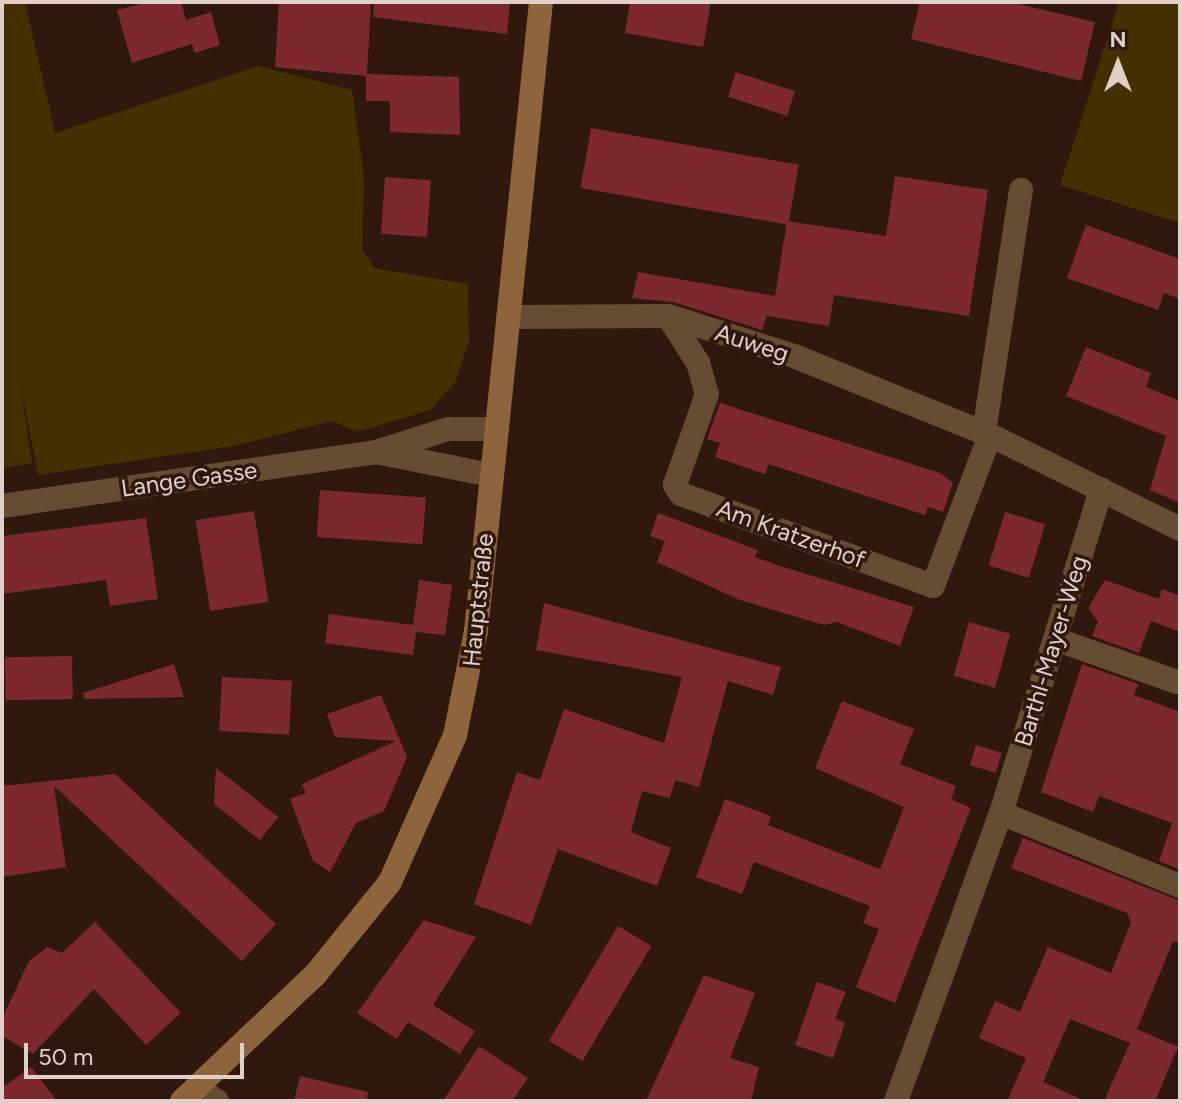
<!DOCTYPE html>
<meta charset="utf-8">
<style>
body{margin:0}
#map{position:relative;width:1182px;height:1103px;overflow:hidden;background:#31180e;font-family:Figtree,sans-serif}
div>[style]{position:absolute}
.green>*{inset:0;background:#432f00}
.building>*{inset:0;background:#7b292e;transform-origin:0 0}
.street>*{height:24px;margin:-12px;padding:0 12px;transform-origin:12px;border-radius:12px;background:#674c34}
.secondary>*{height:24px;margin:-12px;padding:0 12px;transform-origin:12px;border-radius:12px;background:#8e643d}
span{translate:-50% -50%;white-space:nowrap;text-align:center;line-height:1.15;-webkit-text-stroke:7px #31180e;paint-order:stroke}
.street-label{font-size:24px;color:#e1d0c9}
.frame{position:absolute;inset:0;border:4px solid #e1d0c9;pointer-events:none}
.north{position:absolute;left:1078px;top:24px;width:80px;height:80px;-webkit-text-stroke:6px #31180e;paint-order:stroke;rotate:0deg;font-size:22px;font-weight:700;line-height:32px;text-align:center;color:#e1d0c9}
.north::after{content:'';display:block;margin:auto;width:28px;height:36px;background:#e1d0c9;clip-path:polygon(50% 0,100% 100%,50% 72%,0 100%)}
.scale{position:absolute;left:24px;top:1043px;width:220px;height:36px;box-sizing:border-box;border:4px solid #e1d0c9;border-top:0;padding-left:10px;font-size:24px;line-height:28px;white-space:nowrap;color:#e1d0c9;-webkit-text-stroke:6px #31180e;paint-order:stroke}
</style>
<div id="map">
<div class="green">
<div style="clip-path:polygon(2px 2px,25px 2px,55px 133px,259px 66px,352px 90px,364px 178px,362px 249px,374px 268px,468px 284px,469px 341px,456px 381px,430px 410px,357px 432px,332px 421px,233px 446px,38px 475px,20px 381px,32px 464px,2px 468px)"></div>
<div style="clip-path:polygon(1119px 2px,1180px 2px,1180px 223px,1060px 185px)"></div>
</div>
<div class="building">
<div style="clip-path:polygon(149px 2px,181px 2px,186px 20px,211px 12px,220px 45px,195px 53px,192px 44px,132px 63px,117px 10px)"></div>
<div style="clip-path:polygon(279px 2px,371px 2px,367px 74px,459px 77px,460px 135px,390px 132px,390px 101px,366px 101px,366px 76px,275px 67px)"></div>
<div style="clip-path:polygon(374px 2px,510px 2px,507px 34px,373px 17px)"></div>
<div style="clip-path:polygon(630px 2px,711px 2px,703px 47px,625px 33px)"></div>
<div style="clip-path:polygon(920px 2px,1010px 2px,1095px 22px,1081px 81px,911px 39px)"></div>
<div style="left:736px;top:72px;width:62px;height:26px;rotate:18deg"></div>
<div style="left:591px;top:128px;width:211px;height:61px;rotate:10deg"></div>
<div style="clip-path:polygon(895px 176px,988px 190px,969px 316px,834px 295px,829px 326px,767px 316px,762px 330px,673px 302px,632px 298px,638px 272px,775px 296px,787px 221px,886px 236px)"></div>
<div style="left:385px;top:177px;width:46px;height:57px;rotate:4deg"></div>
<div style="clip-path:polygon(1086px 225px,1180px 259px,1180px 299px,1164px 293px,1158px 310px,1067px 278px)"></div>
<div style="clip-path:polygon(1086px 347px,1151px 373px,1146px 387px,1180px 401px,1180px 503px,1150px 490px,1166px 436px,1066px 396px)"></div>
<div style="clip-path:polygon(720px 403px,940px 473px,953px 483px,943px 512px,928px 507px,925px 515px,769px 464px,765px 474px,715px 457px,720px 443px,707px 439px)"></div>
<div style="left:320px;top:490px;width:106px;height:47px;rotate:4deg"></div>
<div style="left:254px;top:511px;width:92px;height:59px;rotate:81deg"></div>
<div style="left:1005px;top:512px;width:42px;height:56px;rotate:17deg"></div>
<div style="clip-path:polygon(658px 513px,758px 550px,755px 557px,780px 566px,914px 607px,900px 646px,837px 622px,824px 625px,740px 600px,657px 562px,665px 541px,650px 536px)"></div>
<div style="clip-path:polygon(146px 518px,158px 599px,110px 606px,106px 580px,2px 594px,2px 536px)"></div>
<div style="clip-path:polygon(419px 580px,452px 585px,445px 635px,416px 632px,413px 655px,325px 643px,329px 614px,413px 625px)"></div>
<div style="clip-path:polygon(1105px 580px,1159px 599px,1162px 589px,1180px 596px,1180px 632px,1151px 621px,1139px 653px,1092px 636px,1098px 622px,1088px 608px)"></div>
<div style="clip-path:polygon(544px 603px,781px 667px,773px 695px,728px 681px,699px 787px,675px 780px,670px 798px,642px 791px,631px 832px,671px 848px,657px 886px,558px 849px,531px 925px,474px 904px,517px 772px,540px 780px,564px 709px,664px 743px,682px 677px,536px 650px)"></div>
<div style="left:969px;top:622px;width:43px;height:56px;rotate:16deg"></div>
<div style="left:72px;top:656px;width:43px;height:67px;rotate:89deg"></div>
<div style="clip-path:polygon(174px 664px,184px 697px,84px 699px,83px 693px)"></div>
<div style="clip-path:polygon(1082px 664px,1138px 684px,1134px 695px,1180px 712px,1180px 870px,1159px 861px,1172px 823px,1099px 796px,1093px 812px,1041px 792px)"></div>
<div style="left:222px;top:677px;width:70px;height:54px;rotate:3deg"></div>
<div style="clip-path:polygon(381px 695px,407px 757px,384px 811px,356px 823px,330px 872px,313px 861px,290px 799px,306px 793px,302px 784px,396px 741px,335px 737px,327px 714px)"></div>
<div style="clip-path:polygon(842px 701px,914px 729px,900px 764px,956px 786px,951px 799px,971px 808px,895px 1003px,856px 987px,879px 929px,863px 923px,870px 906px,754px 862px,742px 894px,696px 877px,725px 799px,771px 816px,768px 825px,880px 869px,904px 807px,815px 768px)"></div>
<div style="left:976px;top:745px;width:27px;height:21px;rotate:17deg"></div>
<div style="clip-path:polygon(216px 768px,278px 817px,260px 840px,214px 804px)"></div>
<div style="clip-path:polygon(115px 774px,276px 924px,242px 961px,54px 786px,66px 867px,2px 877px,2px 786px)"></div>
<div style="clip-path:polygon(1023px 838px,1180px 901px,1180px 944px,1173px 941px,1137px 1029px,1178px 1047px,1155px 1101px,1104px 1101px,1130px 1043px,1070px 1019px,1043px 1082px,1085px 1101px,1007px 1101px,1026px 1058px,979px 1038px,995px 1001px,1020px 1012px,1048px 947px,1111px 973px,1131px 923px,1127px 913px,1011px 868px)"></div>
<div style="clip-path:polygon(424px 920px,476px 937px,433px 1005px,475px 1031px,460px 1054px,408px 1022px,397px 1039px,357px 1013px)"></div>
<div style="clip-path:polygon(95px 922px,181px 1013px,146px 1045px,94px 989px,33px 1054px,2px 1036px,2px 1019px,29px 961px,47px 947px,62px 953px)"></div>
<div style="left:618px;top:926px;width:39px;height:134px;rotate:31deg"></div>
<div style="clip-path:polygon(704px 975px,755px 993px,730px 1058px,759px 1067px,751px 1101px,646px 1101px)"></div>
<div style="clip-path:polygon(817px 982px,846px 992px,835px 1018px,845px 1023px,833px 1058px,795px 1045px)"></div>
<div style="clip-path:polygon(479px 1046px,528px 1078px,512px 1101px,443px 1101px)"></div>
<div style="clip-path:polygon(31px 1067px,57px 1101px,2px 1101px,2px 1088px)"></div>
<div style="clip-path:polygon(300px 1076px,368px 1092px,367px 1101px,294px 1101px)"></div>
</div>
<div class="street">
<div style="left:668px;top:316px;width:56px;rotate:57.4deg"></div>
<div style="left:698px;top:363px;width:32px;rotate:74deg"></div>
<div style="left:707px;top:394px;width:96px;rotate:109.4deg"></div>
<div style="left:675px;top:485px;width:11px;rotate:56deg"></div>
<div style="left:681px;top:494px;width:268px;rotate:20.1deg"></div>
<div style="left:933px;top:586px;width:161px;rotate:-69.3deg"></div>
<div style="left:508px;top:317px;width:160px;rotate:-0.4deg"></div>
<div style="left:668px;top:316px;width:132px;rotate:17.6deg"></div>
<div style="left:794px;top:356px;width:211px;rotate:22deg"></div>
<div style="left:990px;top:435px;width:212px;rotate:26.3deg"></div>
<div style="left:984px;top:432px;width:245px;rotate:-81.3deg"></div>
<div style="left:376px;top:452px;width:117px;rotate:11.3deg"></div>
<div style="left:2px;top:506px;width:378px;rotate:-8.2deg"></div>
<div style="left:376px;top:452px;width:76px;rotate:-17.7deg"></div>
<div style="left:448px;top:429px;width:49px"></div>
<div style="left:1055px;top:639px;width:129px;rotate:19.4deg"></div>
<div style="left:1001px;top:813px;width:193px;rotate:22.2deg"></div>
<div style="left:197px;top:1088px;width:24px;rotate:33deg"></div>
<div style="left:896px;top:1101px;width:307px;rotate:-70deg"></div>
<div style="left:1001px;top:813px;width:339px;rotate:-72.8deg"></div>
</div>
<div class="secondary">
<div style="left:182px;top:1101px;width:183px;rotate:-43.5deg"></div>
<div style="left:315px;top:975px;width:119px;rotate:-51.1deg"></div>
<div style="left:390px;top:882px;width:161px;rotate:-66.1deg"></div>
<div style="left:455px;top:735px;width:106px;rotate:-78.6deg"></div>
<div style="left:476px;top:631px;width:632px;rotate:-84.1deg"></div>
</div>
<div class="street-label">
<span style="left:752px;top:343px;rotate:18deg">Auweg</span>
<span style="left:189px;top:479px;rotate:-8deg">Lange Gasse</span>
<span style="left:791px;top:534px;rotate:20deg">Am Kratzerhof</span>
<span style="left:478px;top:600px;rotate:-84deg">Hauptstraße</span>
<span style="left:1051px;top:651px;rotate:-73deg">Barthl-Mayer-Weg</span>
</div>
<div class="frame"></div>
<div class="north">N</div>
<div class="scale">50 m</div>
</div>
